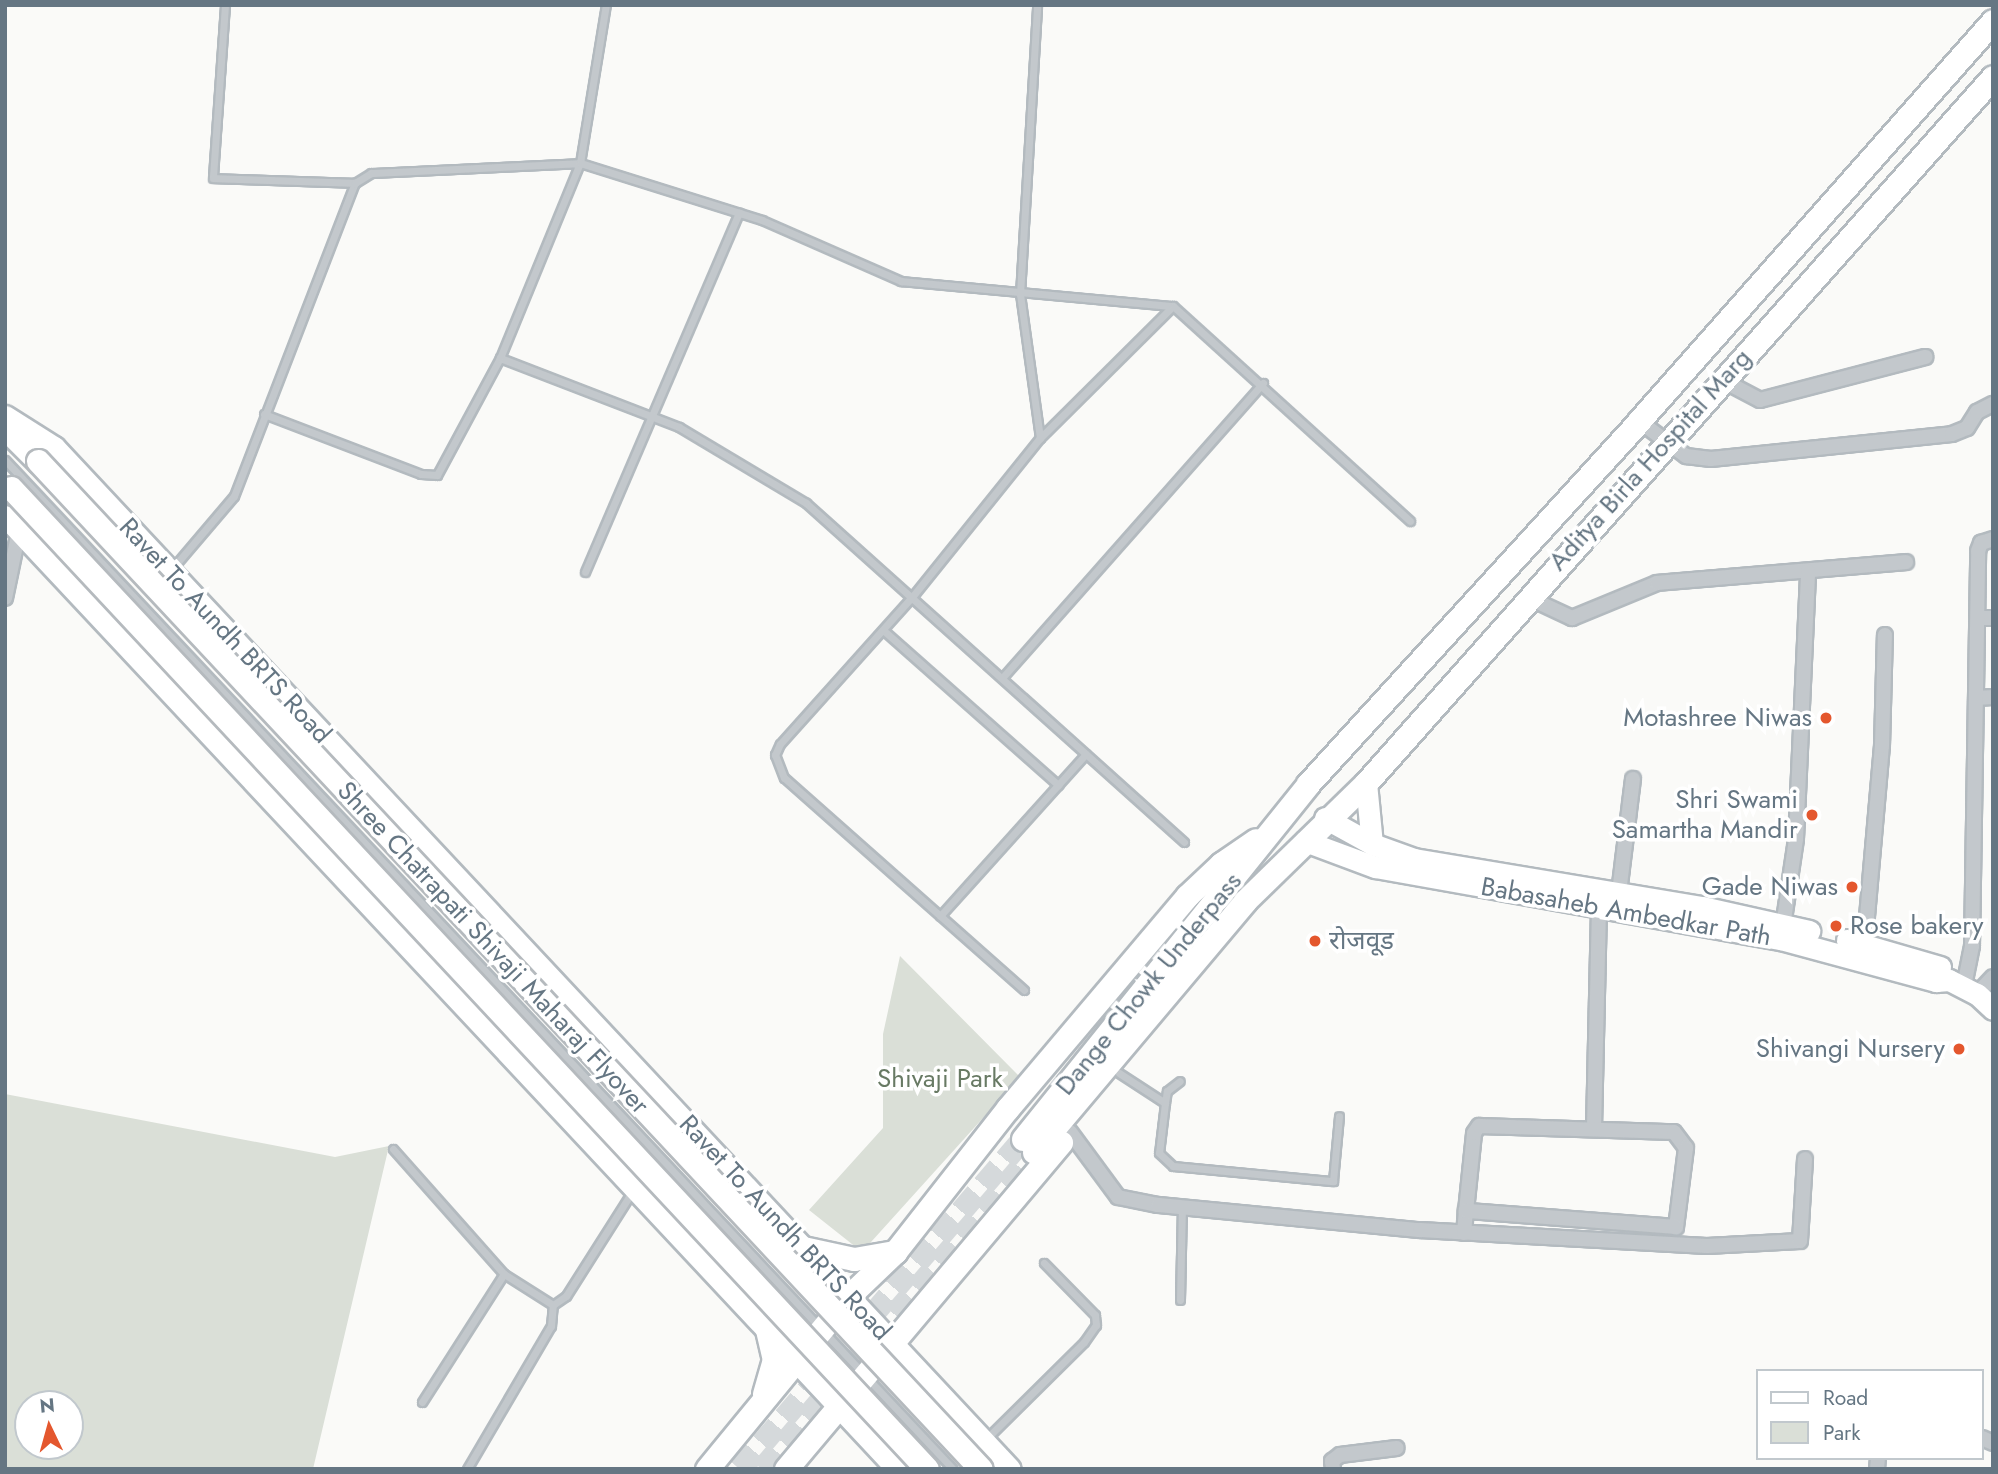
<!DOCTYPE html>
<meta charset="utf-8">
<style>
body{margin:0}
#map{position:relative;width:1998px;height:1474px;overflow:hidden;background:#fafaf8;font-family:Jost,"Noto Sans Devanagari",sans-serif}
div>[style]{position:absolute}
.green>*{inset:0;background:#dadfd7}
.primary-tunnel>*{height:23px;margin-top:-11.5px;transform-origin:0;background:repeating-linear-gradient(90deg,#d5d9db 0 23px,transparent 0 34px)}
.roads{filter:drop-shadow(2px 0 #b3babf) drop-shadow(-2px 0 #b3babf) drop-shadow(0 2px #b3babf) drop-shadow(0 -2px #b3babf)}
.lane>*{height:7px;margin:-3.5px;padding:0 3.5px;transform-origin:3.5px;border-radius:3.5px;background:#c3c8cc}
.street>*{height:14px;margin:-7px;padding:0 7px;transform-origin:7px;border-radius:7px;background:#c3c8cc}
.secondary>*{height:21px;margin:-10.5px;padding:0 10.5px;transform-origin:10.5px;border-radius:10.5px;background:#fff}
.primary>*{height:23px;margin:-11.5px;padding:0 11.5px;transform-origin:11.5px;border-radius:11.5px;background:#fff}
.bridges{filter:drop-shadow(2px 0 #b5babe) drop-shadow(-2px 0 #b5babe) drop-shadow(0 2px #b5babe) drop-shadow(0 -2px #b5babe)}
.primary-bridge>*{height:23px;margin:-11.5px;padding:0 11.5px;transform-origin:11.5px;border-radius:11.5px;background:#fff}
.dots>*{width:19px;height:19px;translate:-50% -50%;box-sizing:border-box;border:4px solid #fff;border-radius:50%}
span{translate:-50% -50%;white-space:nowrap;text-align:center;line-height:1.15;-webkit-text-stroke:7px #fff;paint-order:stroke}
.street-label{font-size:26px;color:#657683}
.poi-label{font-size:26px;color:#657683}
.right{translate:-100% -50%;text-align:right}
.left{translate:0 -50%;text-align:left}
.park-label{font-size:26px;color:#687a64}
.frame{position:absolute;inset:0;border:7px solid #657683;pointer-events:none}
.legend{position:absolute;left:1756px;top:1369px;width:228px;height:91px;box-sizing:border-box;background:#fff;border:2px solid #c1c8cd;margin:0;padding:9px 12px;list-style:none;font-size:21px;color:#657683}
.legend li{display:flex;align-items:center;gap:14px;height:35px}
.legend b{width:35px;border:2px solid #c1c8cd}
.north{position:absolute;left:14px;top:1390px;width:70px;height:70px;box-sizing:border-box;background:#fff;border:2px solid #c1c8cd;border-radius:50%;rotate:355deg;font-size:19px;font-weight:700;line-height:28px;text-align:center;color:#657683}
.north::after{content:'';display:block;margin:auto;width:24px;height:32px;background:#e4572e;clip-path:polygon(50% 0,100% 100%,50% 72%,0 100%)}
</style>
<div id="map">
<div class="green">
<div style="clip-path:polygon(900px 956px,1020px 1077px,862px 1252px,809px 1210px,883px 1128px,883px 1034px)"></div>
<div style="clip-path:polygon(evenodd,5px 1094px,335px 1157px,389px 1146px,313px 1469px,5px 1469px,5px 1094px,28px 1404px,70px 1404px,70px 1446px,28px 1446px,28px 1404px)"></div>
</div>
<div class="primary-tunnel">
<div style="left:740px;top:1469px;width:435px;rotate:-49.4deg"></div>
<div style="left:762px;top:1469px;width:418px;rotate:-49.4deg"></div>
</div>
<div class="roads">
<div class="lane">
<div style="left:225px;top:5px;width:173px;rotate:94deg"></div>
<div style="left:213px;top:178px;width:142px;rotate:2deg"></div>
<div style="left:264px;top:414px;width:168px;rotate:20.9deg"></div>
<div style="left:421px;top:474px;width:16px;rotate:4deg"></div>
<div style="left:437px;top:475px;width:133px;rotate:-61.7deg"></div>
<div style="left:1040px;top:438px;width:187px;rotate:-44.8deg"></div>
<div style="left:5px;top:460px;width:1384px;rotate:46.79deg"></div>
<div style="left:171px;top:570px;width:97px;rotate:-49.6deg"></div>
<div style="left:234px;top:496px;width:336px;rotate:-68.9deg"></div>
<div style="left:355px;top:183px;width:19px;rotate:-32deg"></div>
<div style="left:371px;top:173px;width:209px;rotate:-2.7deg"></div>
<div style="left:580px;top:163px;width:160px;rotate:-80.7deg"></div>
<div style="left:585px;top:572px;width:391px;rotate:-66.8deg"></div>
<div style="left:883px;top:630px;width:234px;rotate:41.5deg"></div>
<div style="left:1002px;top:678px;width:394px;rotate:-48.5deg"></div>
<div style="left:1184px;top:842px;width:508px;rotate:-138.11deg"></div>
<div style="left:806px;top:503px;width:148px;rotate:-149.1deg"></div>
<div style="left:679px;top:427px;width:192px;rotate:-158.9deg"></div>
<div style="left:500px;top:358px;width:211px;rotate:-67.7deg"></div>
<div style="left:580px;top:163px;width:191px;rotate:17.4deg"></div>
<div style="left:762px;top:220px;width:152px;rotate:23.7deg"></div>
<div style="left:901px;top:281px;width:273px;rotate:5.3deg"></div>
<div style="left:1173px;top:306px;width:320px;rotate:42.2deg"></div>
<div style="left:940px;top:916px;width:218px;rotate:-48deg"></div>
<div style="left:1024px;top:990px;width:320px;rotate:-138.5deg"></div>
<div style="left:784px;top:778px;width:25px;rotate:-111deg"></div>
<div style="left:775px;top:755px;width:12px;rotate:-66deg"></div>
<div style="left:780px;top:744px;width:198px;rotate:-48.1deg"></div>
<div style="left:912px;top:597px;width:204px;rotate:-51.2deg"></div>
<div style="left:1040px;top:438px;width:145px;rotate:-97.9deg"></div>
<div style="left:1020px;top:294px;width:289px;rotate:-86.6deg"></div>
<div style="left:1119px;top:1073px;width:55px;rotate:33.1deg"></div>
<div style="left:1165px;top:1103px;width:50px;rotate:96.8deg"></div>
<div style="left:1159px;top:1153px;width:19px;rotate:43deg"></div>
<div style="left:1173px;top:1166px;width:161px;rotate:5.4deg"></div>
<div style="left:1333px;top:1181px;width:65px;rotate:-84.7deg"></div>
<div style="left:1165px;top:1103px;width:12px;rotate:-81deg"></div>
<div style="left:1167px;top:1091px;width:16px;rotate:-38deg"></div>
<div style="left:393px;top:1149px;width:167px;rotate:48.4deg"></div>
<div style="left:1180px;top:1300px;width:92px;rotate:-88.8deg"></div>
<div style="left:422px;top:1402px;width:152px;rotate:-57.4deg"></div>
<div style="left:504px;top:1274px;width:58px;rotate:32.3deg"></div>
<div style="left:553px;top:1305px;width:16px;rotate:-35deg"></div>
<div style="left:566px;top:1296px;width:123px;rotate:-57.6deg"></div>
<div style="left:985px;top:1440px;width:139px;rotate:-44.7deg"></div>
<div style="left:1084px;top:1342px;width:21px;rotate:-55deg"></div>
<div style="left:1096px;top:1325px;width:10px;rotate:-96deg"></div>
<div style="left:1095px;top:1315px;width:73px;rotate:-134.4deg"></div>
<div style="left:467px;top:1469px;width:166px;rotate:-59.6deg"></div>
<div style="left:551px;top:1326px;width:21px;rotate:-85deg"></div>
</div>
<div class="street">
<div style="left:1722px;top:380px;width:43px;rotate:27.8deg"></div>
<div style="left:1760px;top:400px;width:171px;rotate:-14.6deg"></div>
<div style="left:1639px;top:421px;width:59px;rotate:36.7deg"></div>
<div style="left:1686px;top:456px;width:25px;rotate:7deg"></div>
<div style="left:1711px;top:459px;width:242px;rotate:-5.9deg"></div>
<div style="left:1952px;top:434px;width:16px;rotate:-22deg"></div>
<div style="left:1967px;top:428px;width:19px;rotate:-58deg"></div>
<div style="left:1977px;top:412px;width:18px;rotate:-27deg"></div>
<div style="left:1527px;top:597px;width:50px;rotate:25deg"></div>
<div style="left:1572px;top:618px;width:92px;rotate:-22.4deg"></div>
<div style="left:1657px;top:583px;width:250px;rotate:-4.8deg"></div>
<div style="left:5px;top:598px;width:68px;rotate:-78.2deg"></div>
<div style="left:1978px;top:618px;width:15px"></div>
<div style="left:1976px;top:698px;width:17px;rotate:-3deg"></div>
<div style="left:1618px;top:901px;width:123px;rotate:-83deg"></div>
<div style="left:1782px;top:933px;width:95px;rotate:-81.5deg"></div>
<div style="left:1796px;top:839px;width:268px;rotate:-87.4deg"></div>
<div style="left:1864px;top:951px;width:206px;rotate:-85deg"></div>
<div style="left:1882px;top:746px;width:111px;rotate:-88.5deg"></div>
<div style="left:1964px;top:986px;width:41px;rotate:-78.7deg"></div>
<div style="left:1972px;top:946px;width:395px;rotate:-89.1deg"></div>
<div style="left:1978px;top:551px;width:9px;rotate:-69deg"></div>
<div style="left:1981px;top:543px;width:13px;rotate:-18deg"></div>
<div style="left:1977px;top:994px;width:23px;rotate:-47deg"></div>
<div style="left:1594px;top:1128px;width:219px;rotate:-88.7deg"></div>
<div style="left:1070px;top:1132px;width:81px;rotate:53.6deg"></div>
<div style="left:1118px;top:1197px;width:41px;rotate:11.3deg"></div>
<div style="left:1158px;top:1205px;width:263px;rotate:5.5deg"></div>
<div style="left:1420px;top:1230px;width:287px;rotate:3.2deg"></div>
<div style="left:1707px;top:1246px;width:93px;rotate:-3.1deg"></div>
<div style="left:1800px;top:1241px;width:82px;rotate:-86.5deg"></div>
<div style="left:1464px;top:1233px;width:22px;rotate:-85deg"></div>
<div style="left:1466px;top:1211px;width:78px;rotate:-84.1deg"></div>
<div style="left:1474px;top:1133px;width:9px;rotate:-54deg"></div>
<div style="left:1479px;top:1126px;width:195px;rotate:1.8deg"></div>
<div style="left:1674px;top:1132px;width:20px;rotate:53deg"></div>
<div style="left:1686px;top:1148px;width:80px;rotate:97.2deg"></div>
<div style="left:1676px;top:1227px;width:211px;rotate:-175.6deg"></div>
<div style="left:1982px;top:1438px;width:12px;rotate:24deg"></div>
<div style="left:1333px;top:1469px;width:8px;rotate:-97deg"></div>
<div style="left:1332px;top:1461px;width:10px;rotate:-37deg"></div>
<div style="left:1340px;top:1455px;width:57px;rotate:-7deg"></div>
<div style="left:1877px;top:1469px;width:11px;rotate:-85deg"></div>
</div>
<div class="secondary">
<div style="left:5px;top:416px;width:58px;rotate:32.3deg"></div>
<div style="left:54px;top:447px;width:1399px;rotate:46.91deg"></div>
<div style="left:5px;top:516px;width:1305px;rotate:46.89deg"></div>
<div style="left:1366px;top:783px;width:61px;rotate:84.4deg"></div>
<div style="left:1372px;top:844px;width:45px;rotate:19.7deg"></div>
<div style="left:1414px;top:859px;width:292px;rotate:9.5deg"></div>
<div style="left:1702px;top:907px;width:110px;rotate:12.6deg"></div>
<div style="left:1325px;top:818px;width:54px;rotate:29deg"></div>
<div style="left:1305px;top:841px;width:75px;rotate:20.4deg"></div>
<div style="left:1375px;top:867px;width:412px;rotate:10.1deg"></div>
<div style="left:1781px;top:939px;width:161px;rotate:15.2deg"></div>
<div style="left:1936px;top:981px;width:13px;rotate:-4deg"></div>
<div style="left:1949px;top:980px;width:31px;rotate:27deg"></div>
<div style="left:1977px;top:994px;width:22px;rotate:43deg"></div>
<div style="left:1847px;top:940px;width:97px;rotate:16.2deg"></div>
</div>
<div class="primary">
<div style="left:5px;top:428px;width:47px;rotate:45deg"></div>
<div style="left:1023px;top:1139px;width:455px;rotate:-51.2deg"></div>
<div style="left:1308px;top:784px;width:491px;rotate:-47.6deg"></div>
<div style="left:1639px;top:421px;width:534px;rotate:-48.49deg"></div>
<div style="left:1034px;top:1152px;width:328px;rotate:-49.9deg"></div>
<div style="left:1245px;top:901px;width:169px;rotate:-44.3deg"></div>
<div style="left:1366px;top:783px;width:944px;rotate:-48.39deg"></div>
<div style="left:803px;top:1248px;width:52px;rotate:12.2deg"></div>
<div style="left:854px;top:1259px;width:42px;rotate:-9.7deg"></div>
<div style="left:764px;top:1394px;width:35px;rotate:-74deg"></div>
<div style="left:774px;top:1360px;width:32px;rotate:-103deg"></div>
<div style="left:707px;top:1469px;width:224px;rotate:-50.6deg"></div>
<div style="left:849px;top:1296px;width:64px;rotate:-43.7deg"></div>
<div style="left:895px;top:1252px;width:183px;rotate:-51.9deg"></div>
<div style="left:1008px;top:1108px;width:277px;rotate:-49.8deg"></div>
<div style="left:1187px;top:896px;width:47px;rotate:-43.3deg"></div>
<div style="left:1221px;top:864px;width:42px;rotate:-34.4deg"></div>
<div style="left:786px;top:1469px;width:427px;rotate:-49.9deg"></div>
</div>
</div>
<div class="bridges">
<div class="primary-bridge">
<div style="left:38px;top:461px;width:1380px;rotate:46.91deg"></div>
<div style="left:11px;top:488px;width:1342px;rotate:46.96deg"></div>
</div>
</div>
<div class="dots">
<div style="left:1826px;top:718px;background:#e4572e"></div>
<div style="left:1812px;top:815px;background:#e4572e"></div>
<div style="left:1852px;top:887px;background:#e4572e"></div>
<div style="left:1836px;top:926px;background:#e4572e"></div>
<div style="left:1315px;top:941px;background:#e4572e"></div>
<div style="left:1959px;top:1049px;background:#e4572e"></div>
</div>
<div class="street-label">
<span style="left:1650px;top:460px;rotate:-48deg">Aditya Birla Hospital Marg</span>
<span style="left:225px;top:631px;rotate:47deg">Ravet To Aundh BRTS Road</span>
<span style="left:1626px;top:912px;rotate:10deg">Babasaheb Ambedkar Path</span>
<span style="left:493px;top:948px;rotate:47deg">Shree Chatrapati Shivaji Maharaj Flyover</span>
<span style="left:1149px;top:984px;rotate:-51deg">Dange Chowk Underpass</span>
<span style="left:785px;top:1228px;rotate:47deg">Ravet To Aundh BRTS Road</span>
</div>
<div class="poi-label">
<span class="right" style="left:1812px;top:718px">Motashree Niwas</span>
<span class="right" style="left:1798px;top:815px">Shri Swami<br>Samartha Mandir</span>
<span class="right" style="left:1838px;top:887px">Gade Niwas</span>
<span class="left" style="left:1850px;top:926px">Rose bakery</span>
<span class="left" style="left:1329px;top:941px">रोजवूड</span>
<span class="right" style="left:1945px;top:1049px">Shivangi Nursery</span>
</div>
<div class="park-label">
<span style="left:940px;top:1079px">Shivaji Park</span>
</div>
<div class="frame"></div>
<ul class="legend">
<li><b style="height:9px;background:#fff"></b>Road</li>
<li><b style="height:19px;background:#dadfd7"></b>Park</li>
</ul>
<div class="north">N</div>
</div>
